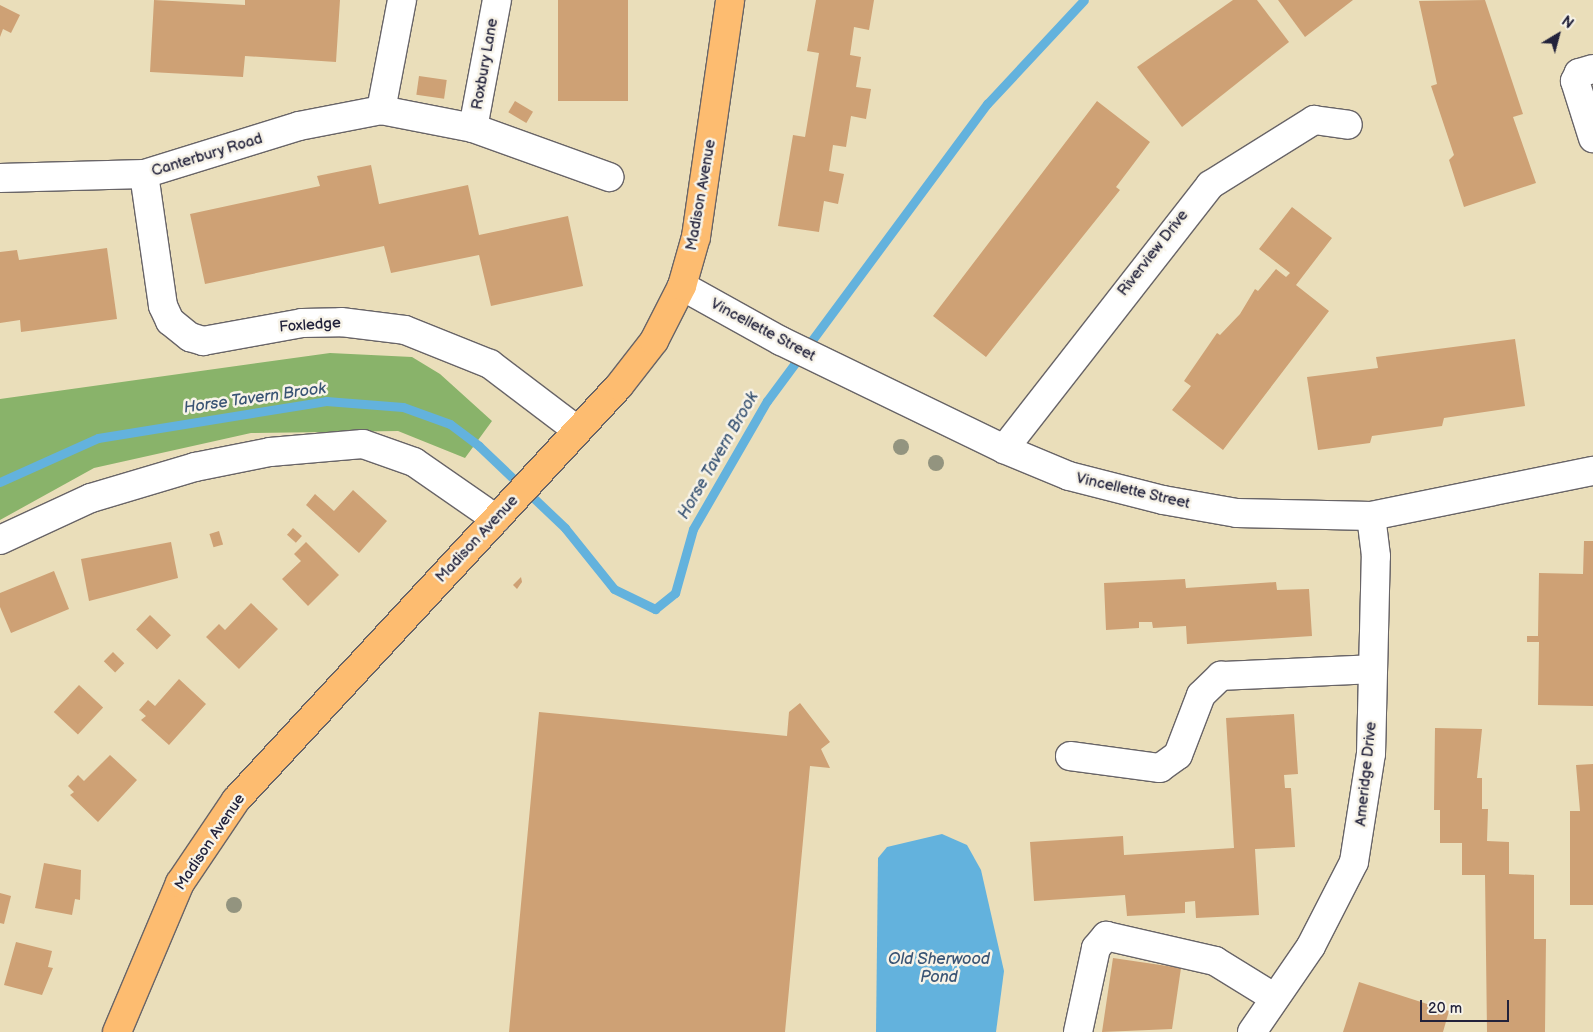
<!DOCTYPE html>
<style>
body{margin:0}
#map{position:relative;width:1593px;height:1032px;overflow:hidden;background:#eadeba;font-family:"Balsamiq Sans",sans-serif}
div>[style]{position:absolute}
.forest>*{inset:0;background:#89b36a}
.water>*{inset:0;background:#63b2dd}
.stream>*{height:9px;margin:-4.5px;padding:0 4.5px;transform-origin:4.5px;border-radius:4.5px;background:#63b2dd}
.building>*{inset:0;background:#cea175;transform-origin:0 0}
.roads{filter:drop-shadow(1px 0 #686467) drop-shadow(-1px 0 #686467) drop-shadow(0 1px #686467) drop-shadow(0 -1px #686467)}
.minor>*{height:28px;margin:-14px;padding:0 14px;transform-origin:14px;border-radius:14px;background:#fff}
.major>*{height:28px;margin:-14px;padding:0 14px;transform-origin:14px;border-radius:14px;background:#fdbc70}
.trees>*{width:16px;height:16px;margin:-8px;border-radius:50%;background:#93947f}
span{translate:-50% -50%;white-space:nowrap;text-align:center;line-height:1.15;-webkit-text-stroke:5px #f7f3e8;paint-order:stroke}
.street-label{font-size:15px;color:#22223b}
.water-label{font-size:16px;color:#395474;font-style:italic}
.north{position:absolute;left:1533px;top:10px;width:50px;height:50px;-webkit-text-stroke:4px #f7f3e8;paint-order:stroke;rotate:37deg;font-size:14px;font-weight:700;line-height:20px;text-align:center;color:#22223b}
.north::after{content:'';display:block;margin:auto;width:18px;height:22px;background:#22223b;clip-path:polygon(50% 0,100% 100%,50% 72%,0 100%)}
.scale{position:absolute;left:1420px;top:1000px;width:89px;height:22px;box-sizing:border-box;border:2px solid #22223b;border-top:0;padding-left:6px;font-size:15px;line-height:18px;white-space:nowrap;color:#22223b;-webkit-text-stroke:4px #f7f3e8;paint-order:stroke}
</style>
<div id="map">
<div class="forest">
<div style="clip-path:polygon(330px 353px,412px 357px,440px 374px,492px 421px,465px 458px,398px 431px,251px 433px,94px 468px,0 520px,0 399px)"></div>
</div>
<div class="water">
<div style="clip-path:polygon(942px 834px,967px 845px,981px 870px,1004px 971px,996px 1032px,876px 1032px,878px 858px,887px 847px)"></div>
</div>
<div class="stream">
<div style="left:0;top:482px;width:107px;rotate:-24.2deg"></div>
<div style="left:98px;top:438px;width:231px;rotate:-9.2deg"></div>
<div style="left:326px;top:401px;width:77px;rotate:4.5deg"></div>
<div style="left:403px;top:407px;width:50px;rotate:19.9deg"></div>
<div style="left:450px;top:424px;width:36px;rotate:37deg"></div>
<div style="left:479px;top:446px;width:119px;rotate:43.6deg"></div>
<div style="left:565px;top:528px;width:78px;rotate:51.2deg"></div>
<div style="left:614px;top:589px;width:46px;rotate:26deg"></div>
<div style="left:655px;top:609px;width:26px;rotate:-39deg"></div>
<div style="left:675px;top:593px;width:66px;rotate:-74.3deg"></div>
<div style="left:693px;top:529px;width:148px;rotate:-60deg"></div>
<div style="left:767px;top:401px;width:370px;rotate:-53.5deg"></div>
<div style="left:987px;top:104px;width:142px;rotate:-47deg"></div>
</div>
<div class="building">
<div style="clip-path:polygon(154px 0,245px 5px,245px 0,340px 0,336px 62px,245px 56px,243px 77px,150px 72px)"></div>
<div style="left:558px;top:0;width:70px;height:101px"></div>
<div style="clip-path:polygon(816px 0,874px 0,869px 30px,854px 27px,850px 55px,861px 57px,856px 87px,871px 89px,866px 119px,851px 116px,846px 147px,833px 145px,829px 171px,844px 174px,838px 204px,824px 201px,819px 232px,778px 226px,793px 135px,805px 137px,819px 53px,807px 51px)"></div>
<div style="clip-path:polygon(1233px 0,1257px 0,1289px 42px,1182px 127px,1137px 67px)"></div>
<div style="clip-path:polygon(1278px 0,1353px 0,1305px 37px)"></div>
<div style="clip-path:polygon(1485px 0,1523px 114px,1513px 117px,1536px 183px,1464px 207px,1449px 160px,1454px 155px,1431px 86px,1437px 84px,1419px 1px)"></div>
<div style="clip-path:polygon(0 5px,20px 15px,11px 33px,3px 29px,0 37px)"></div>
<div style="left:419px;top:76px;width:28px;height:19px;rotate:8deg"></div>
<div style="left:515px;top:101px;width:21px;height:13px;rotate:31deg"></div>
<div style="clip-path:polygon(1097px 101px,1150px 142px,1116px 187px,1120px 190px,986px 357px,933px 316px)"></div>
<div style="clip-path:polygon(371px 165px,379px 204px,468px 185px,479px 235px,568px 216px,583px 286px,491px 306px,479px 255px,391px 273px,384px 246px,205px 284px,190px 214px,320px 186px,317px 176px)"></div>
<div style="clip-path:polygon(1292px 207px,1332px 238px,1296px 285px,1329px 311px,1223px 450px,1172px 410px,1191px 386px,1184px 381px,1217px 333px,1220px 335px,1240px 314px,1255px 289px,1258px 291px,1276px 269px,1286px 277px,1290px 273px,1259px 249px)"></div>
<div style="clip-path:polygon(107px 248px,117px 319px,21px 332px,20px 320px,0 323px,0 252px,17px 250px,19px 260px)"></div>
<div style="clip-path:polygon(1515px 339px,1525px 406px,1444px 418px,1442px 426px,1372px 436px,1370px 443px,1318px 450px,1307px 377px,1378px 368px,1376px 357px)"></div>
<div style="clip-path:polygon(353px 490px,387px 521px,359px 553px,306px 505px,315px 494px,334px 511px)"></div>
<div style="left:293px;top:528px;width:12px;height:9px;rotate:42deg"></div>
<div style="left:219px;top:531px;width:14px;height:10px;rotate:73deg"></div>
<div style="clip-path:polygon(1584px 541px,1593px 541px,1593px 706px,1538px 705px,1539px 642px,1527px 642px,1527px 636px,1538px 636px,1539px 573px,1583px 574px)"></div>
<div style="clip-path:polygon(171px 542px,178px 578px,89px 601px,81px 559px)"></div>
<div style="clip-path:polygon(306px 542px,339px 575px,308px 606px,282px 579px,301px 561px,294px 554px)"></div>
<div style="clip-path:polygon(54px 571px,69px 609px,11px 633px,0 607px,0 593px)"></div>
<div style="clip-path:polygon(521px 577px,522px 582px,517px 589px,513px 585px)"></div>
<div style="clip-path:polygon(1185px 579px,1186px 588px,1276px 582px,1277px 590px,1309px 589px,1312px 636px,1187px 644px,1186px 626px,1153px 628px,1152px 622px,1139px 622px,1139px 628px,1106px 630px,1104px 583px)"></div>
<div style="clip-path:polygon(251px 603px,278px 629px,239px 669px,206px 637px,219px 624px,225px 630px)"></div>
<div style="left:150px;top:615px;width:29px;height:20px;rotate:44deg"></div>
<div style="left:113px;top:652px;width:16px;height:13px;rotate:45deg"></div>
<div style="clip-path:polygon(179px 679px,206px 704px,169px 745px,141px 720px,146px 716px,139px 710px,148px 700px,155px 706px)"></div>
<div style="left:79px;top:685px;width:33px;height:37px;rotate:43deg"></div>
<div style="clip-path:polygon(800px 703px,830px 742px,821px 749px,830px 768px,810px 766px,785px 1032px,509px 1032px,539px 712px,787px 736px,789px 712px)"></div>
<div style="clip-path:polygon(1294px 714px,1298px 774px,1284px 775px,1285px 788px,1291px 788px,1295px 847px,1255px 849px,1259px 915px,1196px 918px,1195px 901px,1185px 902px,1185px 913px,1127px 916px,1125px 895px,1034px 901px,1030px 842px,1123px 836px,1124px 855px,1234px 848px,1226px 718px)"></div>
<div style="clip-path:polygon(1435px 728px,1482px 729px,1477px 778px,1482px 778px,1482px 809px,1488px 809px,1487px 841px,1509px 842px,1509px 874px,1534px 875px,1534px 939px,1546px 939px,1545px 1032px,1487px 1032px,1485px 875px,1462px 875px,1462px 843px,1440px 843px,1440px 810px,1434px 810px)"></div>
<div style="clip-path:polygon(110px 755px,137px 780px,98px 822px,70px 795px,74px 792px,68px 786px,78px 775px,84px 781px)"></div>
<div style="clip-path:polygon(1593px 764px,1593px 905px,1570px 905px,1570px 811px,1580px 811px,1576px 765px)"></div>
<div style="clip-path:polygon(44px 863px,81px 870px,80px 900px,75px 899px,72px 915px,35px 908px)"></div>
<div style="clip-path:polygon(0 893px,11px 896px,4px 924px,0 923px)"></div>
<div style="clip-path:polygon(16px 942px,52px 951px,48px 967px,53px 968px,42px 995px,4px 985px)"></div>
<div style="clip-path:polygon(1113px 958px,1181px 968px,1172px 1029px,1102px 1032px)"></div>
<div style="clip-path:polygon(1359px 982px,1449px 1011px,1443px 1032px,1343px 1032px)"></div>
</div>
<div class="roads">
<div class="minor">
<div style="left:1593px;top:69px;width:15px;rotate:164deg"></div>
<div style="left:1579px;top:73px;width:9px;rotate:117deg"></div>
<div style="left:1575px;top:81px;width:60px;rotate:72.5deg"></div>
<div style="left:381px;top:110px;width:94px;rotate:11.1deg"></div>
<div style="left:473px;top:128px;width:145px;rotate:19.8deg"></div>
<div style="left:473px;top:128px;width:130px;rotate:-79.4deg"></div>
<div style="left:144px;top:174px;width:133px;rotate:81.8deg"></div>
<div style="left:163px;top:306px;width:17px;rotate:65deg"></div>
<div style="left:170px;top:321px;width:26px;rotate:39deg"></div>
<div style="left:190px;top:337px;width:14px;rotate:17deg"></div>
<div style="left:203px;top:341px;width:101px;rotate:-10.3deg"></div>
<div style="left:302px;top:323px;width:39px;rotate:-1deg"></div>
<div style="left:341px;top:322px;width:64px;rotate:7.1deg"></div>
<div style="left:405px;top:330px;width:92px;rotate:21.8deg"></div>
<div style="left:490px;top:364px;width:109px;rotate:37.2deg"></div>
<div style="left:0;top:178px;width:144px;rotate:-1.6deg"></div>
<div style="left:144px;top:174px;width:162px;rotate:-17.2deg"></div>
<div style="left:299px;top:126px;width:84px;rotate:-11deg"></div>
<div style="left:381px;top:110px;width:112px;rotate:-79.2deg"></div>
<div style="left:682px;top:286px;width:113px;rotate:29.1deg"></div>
<div style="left:781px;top:341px;width:248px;rotate:25.8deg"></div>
<div style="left:1004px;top:449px;width:70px;rotate:22.6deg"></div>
<div style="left:1069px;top:476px;width:97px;rotate:14.3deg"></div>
<div style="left:1163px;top:500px;width:75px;rotate:10deg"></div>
<div style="left:1237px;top:513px;width:134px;rotate:1.3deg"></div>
<div style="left:1371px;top:516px;width:227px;rotate:-11.5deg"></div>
<div style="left:1004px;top:449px;width:335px;rotate:-52deg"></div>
<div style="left:1210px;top:185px;width:123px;rotate:-32deg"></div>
<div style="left:1314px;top:120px;width:34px;rotate:8deg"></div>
<div style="left:0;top:540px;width:100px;rotate:-24.8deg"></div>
<div style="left:91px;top:498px;width:109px;rotate:-16.6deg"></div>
<div style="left:195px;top:467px;width:76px;rotate:-11.3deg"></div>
<div style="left:270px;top:452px;width:93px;rotate:-4.9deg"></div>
<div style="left:363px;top:444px;width:54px;rotate:19.4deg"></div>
<div style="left:414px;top:462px;width:100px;rotate:34.8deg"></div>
<div style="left:1070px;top:756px;width:91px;rotate:7.6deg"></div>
<div style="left:1160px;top:768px;width:22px;rotate:-36deg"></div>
<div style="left:1178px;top:755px;width:64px;rotate:-69deg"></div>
<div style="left:1201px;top:695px;width:28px;rotate:-44deg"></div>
<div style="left:1221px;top:676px;width:152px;rotate:-2.6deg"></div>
<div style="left:1078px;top:1032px;width:86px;rotate:-77.9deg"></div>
<div style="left:1096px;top:948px;width:16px;rotate:-50deg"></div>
<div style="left:1106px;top:936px;width:112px;rotate:12.9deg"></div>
<div style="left:1215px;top:961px;width:70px;rotate:31.7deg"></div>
<div style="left:1252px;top:1032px;width:104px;rotate:-55.5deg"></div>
<div style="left:1311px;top:946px;width:94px;rotate:-62.9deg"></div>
<div style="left:1354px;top:862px;width:109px;rotate:-81.1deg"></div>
<div style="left:1371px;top:754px;width:198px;rotate:-88.6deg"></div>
<div style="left:1376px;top:556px;width:40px;rotate:-97.1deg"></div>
</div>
<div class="major">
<div style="left:117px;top:1032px;width:162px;rotate:-67.1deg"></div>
<div style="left:180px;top:883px;width:100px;rotate:-56deg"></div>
<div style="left:236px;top:800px;width:564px;rotate:-47.23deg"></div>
<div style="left:619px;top:386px;width:57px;rotate:-52.1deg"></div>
<div style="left:654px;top:341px;width:62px;rotate:-63deg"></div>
<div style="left:682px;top:286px;width:51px;rotate:-74.1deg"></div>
<div style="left:696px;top:237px;width:239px;rotate:-81.8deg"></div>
</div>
</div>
<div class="trees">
<div style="left:901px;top:447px"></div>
<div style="left:936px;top:463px"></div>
<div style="left:234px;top:905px"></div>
</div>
<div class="street-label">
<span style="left:485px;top:64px;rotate:-80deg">Roxbury Lane</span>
<span style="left:207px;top:155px;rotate:-17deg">Canterbury Road</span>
<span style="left:701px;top:195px;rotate:-80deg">Madison Avenue</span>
<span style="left:1153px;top:253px;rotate:-52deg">Riverview Drive</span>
<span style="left:310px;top:325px;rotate:-4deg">Foxledge</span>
<span style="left:763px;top:330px;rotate:28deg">Vincellette Street</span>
<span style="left:1133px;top:491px;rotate:13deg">Vincellette Street</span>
<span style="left:477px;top:539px;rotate:-47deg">Madison Avenue</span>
<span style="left:1366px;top:774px;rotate:-84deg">Ameridge Drive</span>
<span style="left:210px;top:842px;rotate:-56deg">Madison Avenue</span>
</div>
<div class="water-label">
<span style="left:255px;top:399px;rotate:-8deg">Horse Tavern Brook</span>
<span style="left:719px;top:456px;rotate:-60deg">Horse Tavern Brook</span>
<span style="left:939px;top:969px">Old Sherwood<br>Pond</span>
</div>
<div class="north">N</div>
<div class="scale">20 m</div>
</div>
